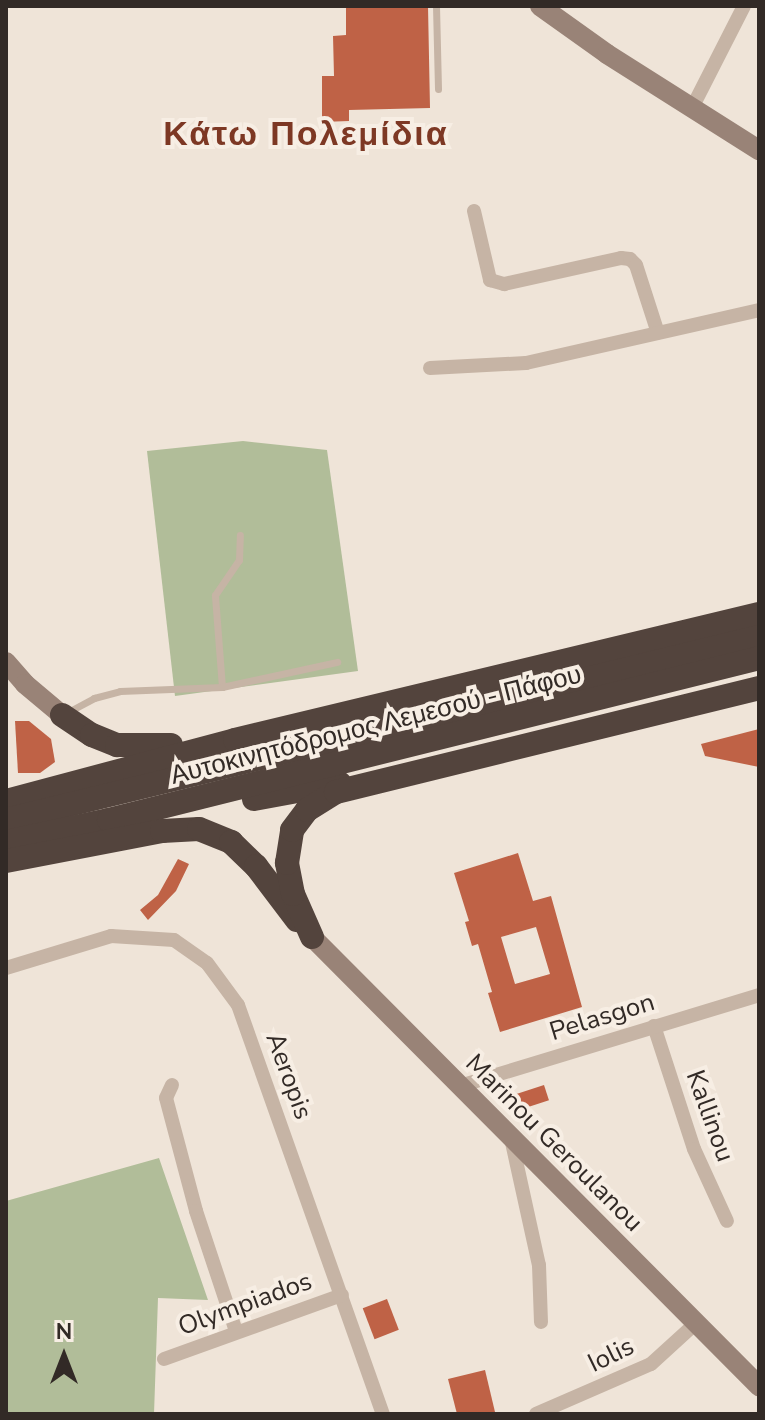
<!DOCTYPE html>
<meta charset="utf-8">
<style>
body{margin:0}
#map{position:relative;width:765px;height:1420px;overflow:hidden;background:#efe4d8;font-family:"Nunito Sans",sans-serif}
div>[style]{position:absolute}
.green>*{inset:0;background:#b1bd99}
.building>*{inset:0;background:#bf6246;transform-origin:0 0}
.lane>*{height:7px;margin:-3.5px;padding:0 3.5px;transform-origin:3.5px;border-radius:3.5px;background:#c6b4a5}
.street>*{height:14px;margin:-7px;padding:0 7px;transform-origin:7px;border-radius:7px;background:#c6b4a5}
.secondary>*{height:20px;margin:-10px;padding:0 10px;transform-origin:10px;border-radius:10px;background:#998377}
.highway>*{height:24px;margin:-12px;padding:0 12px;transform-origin:12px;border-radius:12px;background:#53443d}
span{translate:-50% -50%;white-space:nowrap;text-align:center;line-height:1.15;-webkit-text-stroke:8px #f7eee4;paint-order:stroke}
.street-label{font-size:26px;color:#322a26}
.district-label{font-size:34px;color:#7d3824;font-weight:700;letter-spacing:2px}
.frame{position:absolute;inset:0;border:8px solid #322a26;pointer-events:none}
.north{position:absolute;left:24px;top:1316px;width:80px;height:80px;-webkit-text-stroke:6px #f7eee4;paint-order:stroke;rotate:0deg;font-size:22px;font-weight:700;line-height:32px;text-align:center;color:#322a26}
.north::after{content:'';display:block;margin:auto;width:28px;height:36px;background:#322a26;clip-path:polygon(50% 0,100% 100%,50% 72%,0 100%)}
</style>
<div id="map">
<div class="green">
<div style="clip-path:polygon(243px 441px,327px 450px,358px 671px,175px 696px,147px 451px)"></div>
<div style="clip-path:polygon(159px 1158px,208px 1300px,158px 1298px,154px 1414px,6px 1414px,6px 1201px)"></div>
</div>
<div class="building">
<div style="clip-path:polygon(346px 6px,428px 6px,430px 108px,349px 110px,349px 121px,322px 122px,322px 76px,334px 76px,333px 36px,346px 35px)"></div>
<div style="clip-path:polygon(15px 721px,29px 721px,51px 739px,55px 762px,40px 773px,18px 773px)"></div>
<div style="clip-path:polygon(759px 729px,759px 767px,705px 756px,701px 744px)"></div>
<div style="clip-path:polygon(evenodd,518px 853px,533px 901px,551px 896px,582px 1007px,500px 1032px,488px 993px,492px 992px,478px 944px,472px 946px,465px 922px,469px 921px,454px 873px,518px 853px,536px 927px,550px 974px,515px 984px,501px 937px,536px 927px)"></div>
<div style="clip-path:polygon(178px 859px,189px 864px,176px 891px,148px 920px,140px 910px,158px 895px)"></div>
<div style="left:544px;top:1085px;width:16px;height:42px;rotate:72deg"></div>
<div style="left:387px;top:1299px;width:33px;height:26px;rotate:69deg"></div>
<div style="clip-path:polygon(485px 1370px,495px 1412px,457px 1414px,448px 1379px)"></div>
</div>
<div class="lane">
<div style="left:436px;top:6px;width:83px;rotate:88.6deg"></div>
<div style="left:222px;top:687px;width:92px;rotate:-94.4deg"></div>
<div style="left:215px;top:595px;width:42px;rotate:-55.6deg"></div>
<div style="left:239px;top:560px;width:25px;rotate:-88deg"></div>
<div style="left:68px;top:712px;width:30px;rotate:-28deg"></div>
<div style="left:94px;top:698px;width:27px;rotate:-15deg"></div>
<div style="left:120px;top:691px;width:102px;rotate:-2.2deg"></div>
<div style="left:222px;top:687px;width:118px;rotate:-12.3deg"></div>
</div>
<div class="street">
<div style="left:693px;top:106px;width:112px;rotate:-63deg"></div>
<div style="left:474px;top:211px;width:71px;rotate:76.9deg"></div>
<div style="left:490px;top:280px;width:15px;rotate:16deg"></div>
<div style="left:504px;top:284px;width:120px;rotate:-12.5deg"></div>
<div style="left:621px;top:258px;width:9px;rotate:6deg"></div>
<div style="left:630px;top:259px;width:8px;rotate:45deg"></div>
<div style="left:636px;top:265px;width:71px;rotate:72.1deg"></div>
<div style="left:430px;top:368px;width:96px;rotate:-3deg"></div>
<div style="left:526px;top:363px;width:239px;rotate:-12.8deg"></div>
<div style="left:6px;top:968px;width:110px;rotate:-16.9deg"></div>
<div style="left:111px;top:936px;width:63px;rotate:3.6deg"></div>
<div style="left:174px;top:940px;width:40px;rotate:34.9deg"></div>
<div style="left:207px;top:963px;width:52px;rotate:53.6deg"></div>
<div style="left:238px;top:1005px;width:434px;rotate:70.5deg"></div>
<div style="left:654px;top:1026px;width:129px;rotate:72deg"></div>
<div style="left:694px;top:1149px;width:79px;rotate:65.4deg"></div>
<div style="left:172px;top:1085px;width:14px;rotate:115deg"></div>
<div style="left:166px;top:1098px;width:117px;rotate:75.1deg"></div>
<div style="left:196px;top:1211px;width:126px;rotate:71.6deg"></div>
<div style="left:460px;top:1086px;width:313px;rotate:-16.9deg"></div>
<div style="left:511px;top:1138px;width:130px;rotate:77.6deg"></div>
<div style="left:539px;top:1265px;width:57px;rotate:88deg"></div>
<div style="left:164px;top:1359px;width:189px;rotate:-19.8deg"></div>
<div style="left:536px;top:1414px;width:125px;rotate:-23.5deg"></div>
<div style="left:651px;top:1364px;width:61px;rotate:-42.3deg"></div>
</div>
<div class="secondary">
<div style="left:540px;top:6px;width:82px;rotate:35.6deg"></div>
<div style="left:607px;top:54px;width:180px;rotate:32.3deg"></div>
<div style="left:6px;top:662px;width:29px;rotate:49deg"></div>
<div style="left:25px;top:684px;width:48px;rotate:40deg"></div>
<div style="left:312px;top:937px;width:634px;rotate:45.13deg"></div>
</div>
<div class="highway">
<div style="left:62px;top:715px;width:36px;rotate:34deg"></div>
<div style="left:92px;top:735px;width:27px;rotate:22deg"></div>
<div style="left:117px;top:745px;width:54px"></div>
<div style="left:254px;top:799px;width:87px;rotate:-10.5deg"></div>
<div style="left:6px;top:801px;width:237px;rotate:-14.9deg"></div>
<div style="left:235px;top:740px;width:539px;rotate:-13.52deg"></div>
<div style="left:6px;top:820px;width:775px;rotate:-13.66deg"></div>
<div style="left:6px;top:842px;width:105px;rotate:-12.1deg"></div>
<div style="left:109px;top:820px;width:670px;rotate:-13.99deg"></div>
<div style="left:6px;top:861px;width:159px;rotate:-10.9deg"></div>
<div style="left:162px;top:831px;width:37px;rotate:-3deg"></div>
<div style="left:199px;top:829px;width:35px;rotate:22deg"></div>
<div style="left:231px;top:842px;width:35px;rotate:44deg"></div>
<div style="left:256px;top:866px;width:68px;rotate:52.8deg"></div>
<div style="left:312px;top:937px;width:47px;rotate:-113.8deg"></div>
<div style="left:293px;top:894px;width:32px;rotate:-101deg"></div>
<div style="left:287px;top:863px;width:33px;rotate:-81deg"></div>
<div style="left:292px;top:830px;width:25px;rotate:-53deg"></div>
<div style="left:307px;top:810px;width:34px;rotate:-32deg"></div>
<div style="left:336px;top:792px;width:436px;rotate:-13.8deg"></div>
</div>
<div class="street-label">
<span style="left:376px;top:725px;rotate:-14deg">Αυτοκινητόδρομος Λεμεσού - Πάφου</span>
<span style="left:602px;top:1017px;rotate:-17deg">Pelasgon</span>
<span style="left:289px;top:1076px;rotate:70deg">Aeropis</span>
<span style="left:710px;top:1116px;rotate:70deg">Kallinou</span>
<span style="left:554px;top:1143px;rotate:45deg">Marinou Geroulanou</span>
<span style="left:245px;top:1304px;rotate:-20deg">Olympiados</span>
<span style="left:611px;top:1355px;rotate:-26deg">Iolis</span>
</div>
<div class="district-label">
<span style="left:306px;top:135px">Κάτω Πολεμίδια</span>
</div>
<div class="frame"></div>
<div class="north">N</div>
</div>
